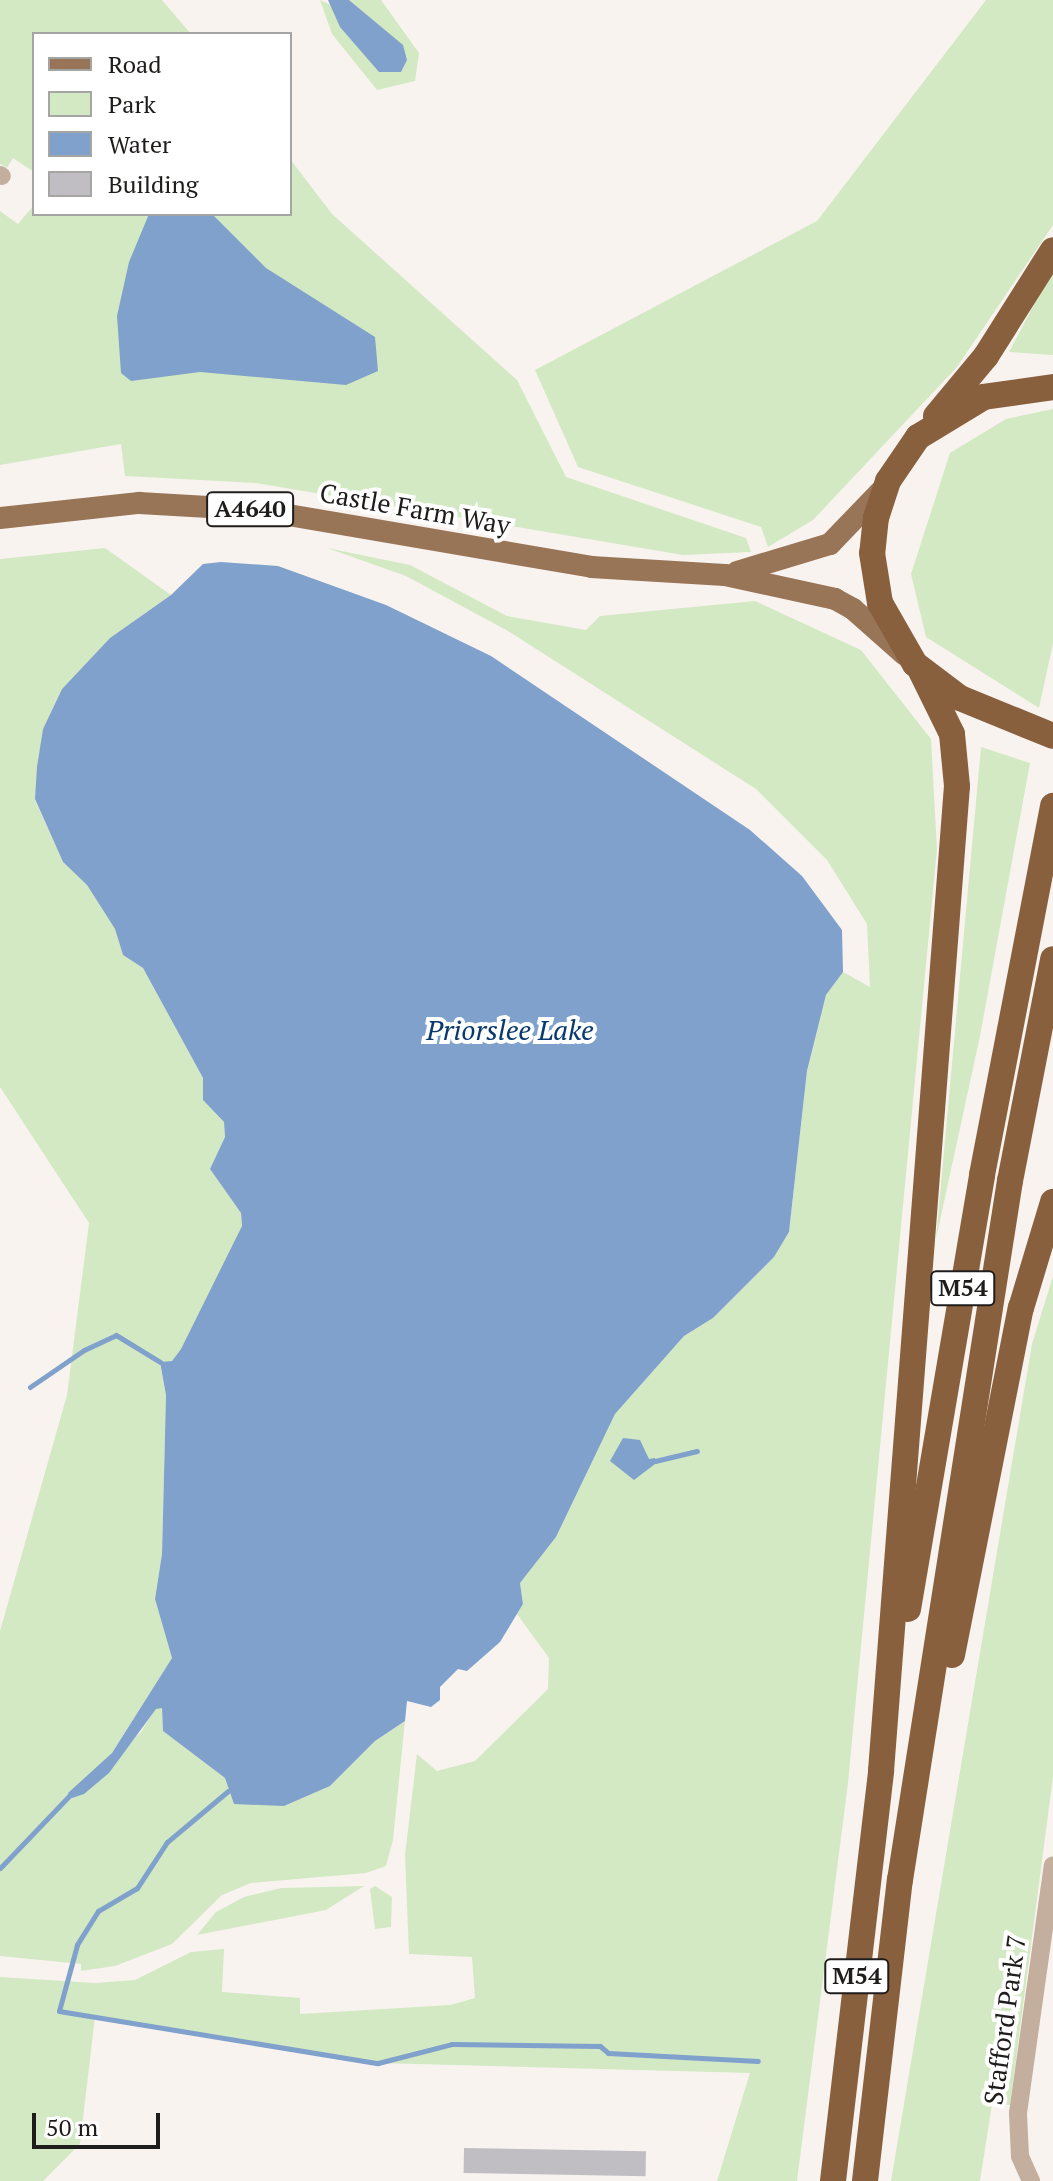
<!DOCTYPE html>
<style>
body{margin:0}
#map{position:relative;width:1053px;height:2181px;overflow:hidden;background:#f9f3f0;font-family:"PT Serif",serif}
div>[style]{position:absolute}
.green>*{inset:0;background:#d3e9c3}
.water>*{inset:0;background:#7fa1cb}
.stream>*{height:5px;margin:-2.5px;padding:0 2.5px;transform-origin:2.5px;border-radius:2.5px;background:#7fa1cb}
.building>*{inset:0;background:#c0bec3;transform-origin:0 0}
.minor>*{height:18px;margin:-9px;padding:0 9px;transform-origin:9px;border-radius:9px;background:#c4af9f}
.major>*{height:22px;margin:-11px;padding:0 11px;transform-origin:11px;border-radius:11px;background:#997557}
.highway>*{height:26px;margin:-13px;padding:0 13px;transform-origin:13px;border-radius:13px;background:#89603d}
span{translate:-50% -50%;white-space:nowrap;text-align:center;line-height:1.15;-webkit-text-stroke:8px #fff;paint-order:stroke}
.shield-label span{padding:2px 6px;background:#fff;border:2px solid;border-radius:6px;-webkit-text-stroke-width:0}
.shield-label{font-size:24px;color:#1f1d1c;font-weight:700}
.street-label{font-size:26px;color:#1f1d1c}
.water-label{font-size:28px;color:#093a6e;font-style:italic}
.legend{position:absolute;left:32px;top:32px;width:260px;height:184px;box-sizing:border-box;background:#fff;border:2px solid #a5a5a4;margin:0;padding:10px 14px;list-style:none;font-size:24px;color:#1f1d1c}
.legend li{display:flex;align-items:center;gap:16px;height:40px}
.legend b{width:40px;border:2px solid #a5a5a4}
.scale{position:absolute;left:32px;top:2113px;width:128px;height:36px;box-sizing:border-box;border:4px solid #1f1d1c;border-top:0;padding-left:10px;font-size:24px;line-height:28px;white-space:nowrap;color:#1f1d1c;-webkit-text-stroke:6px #fff;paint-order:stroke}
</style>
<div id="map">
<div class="green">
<div style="clip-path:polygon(0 0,162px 0,191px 34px,34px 34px,34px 172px,13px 158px,7px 168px,0 164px)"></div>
<div style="clip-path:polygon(320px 0,386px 31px,349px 0,381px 0,419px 53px,415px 81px,377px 90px,332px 34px)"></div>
<div style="clip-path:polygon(986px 0,1053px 0,1053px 225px,957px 367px,813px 520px,768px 547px,761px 527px,578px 467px,535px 370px,817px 221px)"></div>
<div style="clip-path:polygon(290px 159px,332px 214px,517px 380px,566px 477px,746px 538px,751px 552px,683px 555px,256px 483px,125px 476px,121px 444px,0 465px,0 211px,18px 224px,34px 205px,34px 214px,290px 214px)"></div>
<div style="clip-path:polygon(1053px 268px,1053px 355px,1009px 352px)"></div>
<div style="clip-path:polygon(1053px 409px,1053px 643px,1039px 708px,926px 637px,911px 574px,950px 453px,1006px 419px)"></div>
<div style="clip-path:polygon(105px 548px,171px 595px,110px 638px,62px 689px,43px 729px,35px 800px,63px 862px,87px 885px,115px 929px,123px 955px,143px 968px,203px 1078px,203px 1100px,224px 1122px,225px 1137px,210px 1169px,241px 1213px,242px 1227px,181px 1349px,172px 1361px,160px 1363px,166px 1395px,162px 1554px,155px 1599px,172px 1658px,112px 1753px,72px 1798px,141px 1732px,156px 1708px,162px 1707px,163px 1731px,225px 1778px,284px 1806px,330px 1786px,375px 1741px,405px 1721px,393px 1840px,386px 1866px,366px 1873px,251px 1883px,222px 1895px,172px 1944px,115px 1966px,81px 1971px,81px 1964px,0 1956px,0 1631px,67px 1395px,89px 1223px,0 1087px,0 559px)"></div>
<div style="clip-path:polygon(327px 548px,410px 565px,507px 616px,586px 630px,600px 616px,755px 601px,861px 650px,931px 739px,937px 849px,848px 1783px,797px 2181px,717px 2181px,750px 2073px,378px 2063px,95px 2017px,80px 2144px,43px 2181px,0 2181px,0 1977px,95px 1983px,135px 1980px,191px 1952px,224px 1949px,222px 1992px,300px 1998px,300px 2014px,450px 2005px,475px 1998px,472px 1957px,409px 1954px,405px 1855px,417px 1754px,437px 1771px,475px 1761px,548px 1689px,549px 1658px,517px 1614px,523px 1604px,520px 1583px,556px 1537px,615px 1414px,684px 1336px,713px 1318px,774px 1257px,789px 1232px,807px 1072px,826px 995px,843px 972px,870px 987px,867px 924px,827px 860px,756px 789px,508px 631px,406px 576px)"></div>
<div style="clip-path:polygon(981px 747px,1030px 763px,980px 1036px,936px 1239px)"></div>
<div style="clip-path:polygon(1053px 1276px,1053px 1777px,1010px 2105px,992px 2104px,980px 2181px,891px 2181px,1032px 1344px)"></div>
<div style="clip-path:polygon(364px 1886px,326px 1910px,197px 1935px,216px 1912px,244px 1897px,281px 1888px)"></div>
<div style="clip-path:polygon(375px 1886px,392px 1897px,391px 1927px,375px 1929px,370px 1889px)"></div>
</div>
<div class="water">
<div style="clip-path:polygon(328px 0,349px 0,403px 45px,407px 60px,401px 72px,379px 72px,340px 27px)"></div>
<div style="clip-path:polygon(149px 214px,212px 214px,266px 268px,375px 337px,378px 371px,346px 385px,200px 372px,131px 381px,121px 373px,117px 316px,129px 262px)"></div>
<div style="clip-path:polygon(221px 562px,278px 566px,386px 605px,491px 656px,750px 830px,802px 876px,842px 930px,843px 972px,826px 995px,807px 1071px,789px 1232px,774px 1257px,713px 1318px,684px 1336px,615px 1414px,556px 1537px,520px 1583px,523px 1604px,500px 1642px,467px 1671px,458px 1669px,440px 1687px,440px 1700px,431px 1707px,407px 1701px,405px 1721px,375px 1741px,330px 1786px,284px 1806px,234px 1804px,225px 1778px,163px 1731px,162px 1708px,156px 1709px,109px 1773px,84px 1794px,72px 1798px,68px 1793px,112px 1753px,172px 1658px,155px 1599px,162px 1554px,166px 1395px,160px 1362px,172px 1361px,181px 1349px,242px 1226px,241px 1213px,210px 1169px,225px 1137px,224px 1122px,203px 1100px,203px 1078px,143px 968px,123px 955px,115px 929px,87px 885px,63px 862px,35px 799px,37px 767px,43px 729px,62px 689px,110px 638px,171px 595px,203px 564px)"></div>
<div style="clip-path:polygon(623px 1438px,640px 1440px,649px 1459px,655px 1458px,655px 1464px,634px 1480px,610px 1461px)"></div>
</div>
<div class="stream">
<div style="left:30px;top:1387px;width:65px;rotate:-34.4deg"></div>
<div style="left:84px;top:1350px;width:35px;rotate:-25deg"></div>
<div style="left:116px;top:1335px;width:52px;rotate:31.5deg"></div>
<div style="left:655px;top:1461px;width:43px;rotate:-13.4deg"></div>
<div style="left:228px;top:1791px;width:80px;rotate:140.1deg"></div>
<div style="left:167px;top:1842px;width:55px;rotate:123.1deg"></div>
<div style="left:137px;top:1888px;width:45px;rotate:149.5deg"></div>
<div style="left:98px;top:1911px;width:40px;rotate:122deg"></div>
<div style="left:77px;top:1945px;width:68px;rotate:105.3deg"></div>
<div style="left:59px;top:2011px;width:323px;rotate:9.3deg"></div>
<div style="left:378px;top:2063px;width:76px;rotate:-14.4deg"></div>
<div style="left:452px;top:2044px;width:148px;rotate:0.8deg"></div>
<div style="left:600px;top:2046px;width:11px;rotate:41deg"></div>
<div style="left:608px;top:2053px;width:150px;rotate:3.1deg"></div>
<div style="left:0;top:1868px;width:101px;rotate:-46.2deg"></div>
</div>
<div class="building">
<div style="left:464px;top:2148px;width:182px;height:25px;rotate:1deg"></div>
</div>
<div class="minor">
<div style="left:0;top:175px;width:2px;rotate:27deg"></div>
<div style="left:1031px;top:2181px;width:27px;rotate:-114deg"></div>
<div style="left:1020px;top:2156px;width:43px;rotate:-92.7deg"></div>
<div style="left:1018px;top:2113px;width:250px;rotate:-82deg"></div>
</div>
<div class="major">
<div style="left:0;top:518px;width:140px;rotate:-6.2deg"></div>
<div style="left:139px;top:503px;width:120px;rotate:3.3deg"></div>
<div style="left:259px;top:510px;width:337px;rotate:9.7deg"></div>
<div style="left:591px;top:567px;width:134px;rotate:3.4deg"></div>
<div style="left:725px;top:575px;width:113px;rotate:12.3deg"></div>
<div style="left:835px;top:599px;width:21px;rotate:29deg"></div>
<div style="left:853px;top:609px;width:69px;rotate:41.5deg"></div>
<div style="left:737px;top:572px;width:97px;rotate:-16.8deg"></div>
<div style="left:830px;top:544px;width:72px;rotate:-46.1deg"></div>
</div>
<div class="highway">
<div style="left:1053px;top:387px;width:70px;rotate:171.8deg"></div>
<div style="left:984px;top:397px;width:77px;rotate:148.8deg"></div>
<div style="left:918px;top:437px;width:53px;rotate:124.3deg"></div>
<div style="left:888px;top:481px;width:38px;rotate:108deg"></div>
<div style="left:876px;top:517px;width:36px;rotate:96deg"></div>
<div style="left:872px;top:553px;width:51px;rotate:80.9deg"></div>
<div style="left:880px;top:603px;width:70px;rotate:60.2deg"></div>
<div style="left:915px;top:664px;width:56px;rotate:37.1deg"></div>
<div style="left:960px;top:698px;width:100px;rotate:22.2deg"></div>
<div style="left:936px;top:416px;width:78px;rotate:-50.2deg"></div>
<div style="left:986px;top:356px;width:125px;rotate:-57.7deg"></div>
<div style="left:908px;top:1609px;width:440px;rotate:-80.3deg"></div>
<div style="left:982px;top:1175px;width:376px;rotate:-79.1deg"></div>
<div style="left:952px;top:1655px;width:354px;rotate:-78.8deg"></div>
<div style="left:1021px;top:1308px;width:111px;rotate:-73.2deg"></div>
<div style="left:833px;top:2181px;width:413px;rotate:-83.3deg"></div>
<div style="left:881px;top:1771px;width:988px;rotate:-85.59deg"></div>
<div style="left:957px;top:786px;width:52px;rotate:-95.5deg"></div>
<div style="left:952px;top:734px;width:70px;rotate:-116.2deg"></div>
<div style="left:865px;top:2181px;width:303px;rotate:-83.4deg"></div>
<div style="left:900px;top:1880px;width:708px;rotate:-81.06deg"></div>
<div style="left:1010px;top:1181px;width:226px;rotate:-79deg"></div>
</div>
<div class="shield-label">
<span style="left:250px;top:509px">A4640</span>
<span style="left:963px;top:1288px">M54</span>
<span style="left:857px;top:1976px">M54</span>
</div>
<div class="street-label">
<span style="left:415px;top:509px;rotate:10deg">Castle Farm Way</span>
<span style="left:1005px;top:2020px;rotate:-82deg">Stafford Park 7</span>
</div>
<div class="water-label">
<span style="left:510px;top:1030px">Priorslee Lake</span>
</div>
<ul class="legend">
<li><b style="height:10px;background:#997557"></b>Road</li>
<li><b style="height:22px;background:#d3e9c3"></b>Park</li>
<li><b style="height:22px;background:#7fa1cb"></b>Water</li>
<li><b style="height:22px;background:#c0bec3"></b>Building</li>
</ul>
<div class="scale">50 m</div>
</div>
